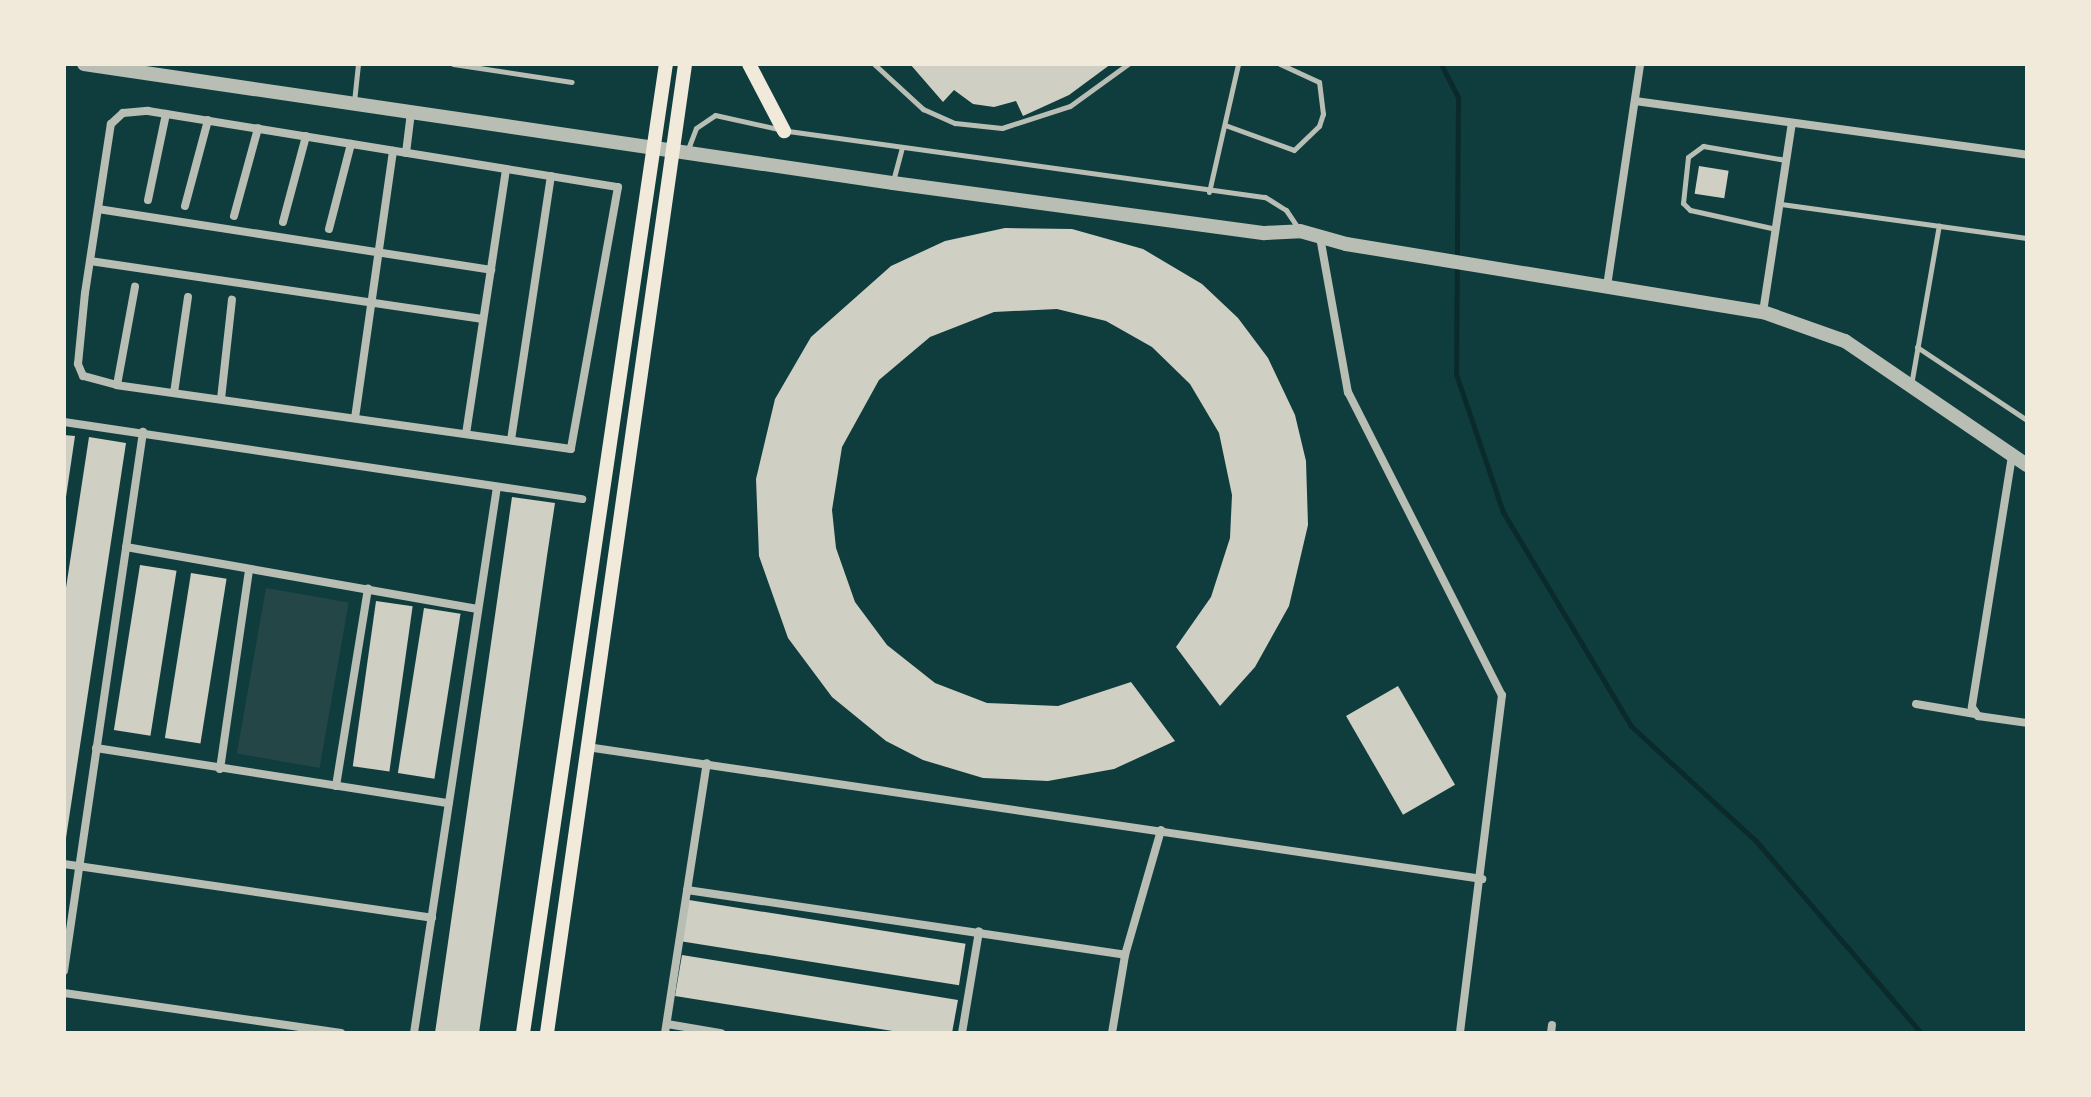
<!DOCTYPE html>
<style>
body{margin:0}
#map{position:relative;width:2091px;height:1097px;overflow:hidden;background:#0f3d3e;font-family:Raleway,sans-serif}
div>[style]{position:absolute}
.green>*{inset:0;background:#244646;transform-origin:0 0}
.stream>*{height:5px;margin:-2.5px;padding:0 2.5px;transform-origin:2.5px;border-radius:2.5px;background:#0a2a2b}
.building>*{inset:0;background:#cfcfc3;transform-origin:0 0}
.service>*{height:5px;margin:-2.5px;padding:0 2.5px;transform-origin:2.5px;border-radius:2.5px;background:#b8beb3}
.minor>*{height:8px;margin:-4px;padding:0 4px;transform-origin:4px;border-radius:4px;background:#b8beb3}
.tertiary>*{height:14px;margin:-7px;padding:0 7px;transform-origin:7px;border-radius:7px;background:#b8beb3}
.secondary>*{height:14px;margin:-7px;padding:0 7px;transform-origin:7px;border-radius:7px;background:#f1e9da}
span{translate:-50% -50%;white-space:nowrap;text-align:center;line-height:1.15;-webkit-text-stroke:8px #f1e9da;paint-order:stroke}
.frame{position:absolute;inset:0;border:66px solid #f1e9da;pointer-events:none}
</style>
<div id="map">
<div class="green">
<div style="left:266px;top:588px;width:84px;height:168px;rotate:10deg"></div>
</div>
<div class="stream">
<div style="left:1441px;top:64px;width:37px;rotate:63deg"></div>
<div style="left:1458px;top:97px;width:277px;rotate:90.4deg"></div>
<div style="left:1456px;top:374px;width:146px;rotate:71.2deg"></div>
<div style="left:1503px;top:512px;width:249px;rotate:59.1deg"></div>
<div style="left:1631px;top:726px;width:170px;rotate:42.6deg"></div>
<div style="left:1756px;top:841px;width:253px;rotate:49.3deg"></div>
</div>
<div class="building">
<div style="clip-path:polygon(910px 64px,1111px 64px,1069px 95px,1023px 116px,1016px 101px,994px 107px,973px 104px,954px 90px,943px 102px)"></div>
<div style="left:1699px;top:166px;width:30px;height:28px;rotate:9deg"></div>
<div style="clip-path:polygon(1005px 228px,1072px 229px,1143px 249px,1202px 284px,1238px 318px,1268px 358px,1295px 415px,1306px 461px,1308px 525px,1289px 606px,1255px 667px,1220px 706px,1176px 647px,1211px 597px,1230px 538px,1232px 495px,1219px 433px,1190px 384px,1152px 347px,1106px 321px,1057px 309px,994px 312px,930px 337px,879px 380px,842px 447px,832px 510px,836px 548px,855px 602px,887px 645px,935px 683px,987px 703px,1058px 706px,1131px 682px,1175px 741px,1114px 769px,1048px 781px,983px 778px,923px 760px,886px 741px,832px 697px,788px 638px,759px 556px,756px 479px,775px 399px,811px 337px,891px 266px,945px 241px)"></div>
<div style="clip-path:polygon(64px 435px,75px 436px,66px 497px,64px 497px)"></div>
<div style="clip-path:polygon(89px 437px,126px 443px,66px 838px,64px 601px)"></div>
<div style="clip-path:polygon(512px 497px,555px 503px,547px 556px,479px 1033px,435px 1033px)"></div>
<div style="left:140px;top:565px;width:37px;height:167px;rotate:9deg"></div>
<div style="left:191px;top:573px;width:36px;height:167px;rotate:9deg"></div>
<div style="left:376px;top:601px;width:37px;height:167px;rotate:8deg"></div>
<div style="left:424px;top:608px;width:37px;height:167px;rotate:9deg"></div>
<div style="left:1398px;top:686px;width:114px;height:60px;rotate:60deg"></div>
<div style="left:689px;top:900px;width:280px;height:42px;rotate:9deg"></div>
<div style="clip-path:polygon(682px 955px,958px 1000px,952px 1033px,905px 1033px,675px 996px)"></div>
</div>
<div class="service">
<div style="left:453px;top:64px;width:120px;rotate:8.6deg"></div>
<div style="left:874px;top:64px;width:67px;rotate:42.6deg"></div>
<div style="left:923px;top:109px;width:35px;rotate:24deg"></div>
<div style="left:955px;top:123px;width:47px;rotate:6.1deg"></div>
<div style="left:1002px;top:128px;width:71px;rotate:-17.9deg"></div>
<div style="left:1070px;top:106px;width:72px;rotate:-35.9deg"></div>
<div style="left:354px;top:102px;width:38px;rotate:-84deg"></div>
<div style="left:1225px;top:125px;width:73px;rotate:19.9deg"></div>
<div style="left:1294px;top:150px;width:35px;rotate:-44deg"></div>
<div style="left:1319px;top:126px;width:13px;rotate:-72deg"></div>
<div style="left:1323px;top:114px;width:32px;rotate:-97deg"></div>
<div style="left:1319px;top:82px;width:43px;rotate:-155.2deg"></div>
<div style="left:788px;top:131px;width:482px;rotate:7.9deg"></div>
<div style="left:1265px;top:197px;width:25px;rotate:32deg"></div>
<div style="left:1286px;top:210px;width:23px;rotate:56deg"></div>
<div style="left:688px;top:149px;width:22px;rotate:-69deg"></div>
<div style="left:696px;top:128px;width:23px;rotate:-34deg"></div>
<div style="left:715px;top:115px;width:65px;rotate:12.5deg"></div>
<div style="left:893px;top:181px;width:35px;rotate:-75deg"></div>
<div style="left:1209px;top:192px;width:131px;rotate:-77.2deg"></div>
<div style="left:1781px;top:204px;width:248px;rotate:7.9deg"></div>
<div style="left:1776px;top:229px;width:88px;rotate:-167.5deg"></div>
<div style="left:1690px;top:210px;width:10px;rotate:-135deg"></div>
<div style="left:1683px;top:203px;width:46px;rotate:-83.8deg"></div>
<div style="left:1688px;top:157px;width:19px;rotate:-36deg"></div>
<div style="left:1703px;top:146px;width:84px;rotate:9.6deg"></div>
<div style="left:1917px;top:347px;width:132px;rotate:33.6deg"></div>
<div style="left:1911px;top:385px;width:162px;rotate:-80.1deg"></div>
</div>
<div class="minor">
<div style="left:1635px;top:101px;width:396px;rotate:7.8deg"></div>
<div style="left:148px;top:111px;width:476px;rotate:9.2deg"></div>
<div style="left:618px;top:187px;width:266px;rotate:100.2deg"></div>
<div style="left:571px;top:449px;width:458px;rotate:-172deg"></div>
<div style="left:117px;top:385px;width:35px;rotate:-165deg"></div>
<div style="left:83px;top:376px;width:13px;rotate:-113deg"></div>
<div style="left:78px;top:364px;width:71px;rotate:-84.4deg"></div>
<div style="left:85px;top:293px;width:171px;rotate:-81.3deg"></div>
<div style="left:111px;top:124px;width:16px;rotate:-43deg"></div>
<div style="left:123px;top:113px;width:25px;rotate:-5deg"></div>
<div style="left:406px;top:153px;width:41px;rotate:-83deg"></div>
<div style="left:148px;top:200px;width:88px;rotate:-78.2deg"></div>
<div style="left:185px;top:206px;width:89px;rotate:-75deg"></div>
<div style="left:98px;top:209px;width:398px;rotate:8.8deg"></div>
<div style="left:234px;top:216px;width:91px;rotate:-74.7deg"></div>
<div style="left:283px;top:222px;width:89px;rotate:-75deg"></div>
<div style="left:329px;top:229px;width:88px;rotate:-75.5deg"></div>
<div style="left:1320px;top:237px;width:158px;rotate:79.8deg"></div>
<div style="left:1348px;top:392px;width:340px;rotate:63.1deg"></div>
<div style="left:1502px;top:695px;width:341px;rotate:97.1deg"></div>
<div style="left:90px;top:261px;width:397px;rotate:8.4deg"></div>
<div style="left:1607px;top:286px;width:224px;rotate:-81.5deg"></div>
<div style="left:1763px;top:312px;width:191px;rotate:-81.3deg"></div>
<div style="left:117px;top:385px;width:100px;rotate:-79.6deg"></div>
<div style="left:174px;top:393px;width:97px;rotate:-81.7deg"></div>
<div style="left:221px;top:399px;width:100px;rotate:-83.7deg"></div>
<div style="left:355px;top:418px;width:270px;rotate:-81.9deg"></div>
<div style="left:64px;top:422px;width:524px;rotate:8.46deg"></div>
<div style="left:466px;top:434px;width:268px;rotate:-81.4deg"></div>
<div style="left:511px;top:440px;width:267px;rotate:-81.4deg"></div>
<div style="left:2012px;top:456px;width:254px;rotate:99.1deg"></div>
<div style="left:1972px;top:707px;width:11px;rotate:56deg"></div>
<div style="left:1978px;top:716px;width:49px;rotate:8.1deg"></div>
<div style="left:126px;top:547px;width:357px;rotate:10deg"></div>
<div style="left:1916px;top:704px;width:60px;rotate:9.6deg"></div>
<div style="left:587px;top:747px;width:905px;rotate:8.39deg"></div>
<div style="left:96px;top:748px;width:357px;rotate:8.9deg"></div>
<div style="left:220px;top:769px;width:201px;rotate:-81.7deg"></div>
<div style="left:336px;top:786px;width:200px;rotate:-80.8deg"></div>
<div style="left:64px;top:864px;width:372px;rotate:8.3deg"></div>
<div style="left:687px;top:890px;width:443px;rotate:8.4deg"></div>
<div style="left:64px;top:971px;width:545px;rotate:-81.66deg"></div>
<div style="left:64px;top:993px;width:280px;rotate:8.2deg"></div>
<div style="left:667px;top:1024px;width:55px;rotate:9.5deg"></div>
<div style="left:414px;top:1033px;width:552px;rotate:-81.36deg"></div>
<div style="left:665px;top:1033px;width:273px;rotate:-81.2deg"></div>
<div style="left:962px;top:1033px;width:103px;rotate:-80.5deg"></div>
<div style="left:1112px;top:1033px;width:79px;rotate:-80.5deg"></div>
<div style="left:1125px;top:955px;width:130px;rotate:-73.9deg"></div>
<div style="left:1551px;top:1033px;width:8px;rotate:-83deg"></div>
</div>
<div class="tertiary">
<div style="left:84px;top:64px;width:818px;rotate:8.37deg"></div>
<div style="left:893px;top:183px;width:375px;rotate:7.7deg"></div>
<div style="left:1265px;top:233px;width:35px;rotate:-3deg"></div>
<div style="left:1300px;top:231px;width:48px;rotate:15.8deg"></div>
<div style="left:1346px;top:244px;width:423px;rotate:9.3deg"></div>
<div style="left:1763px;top:312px;width:87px;rotate:19.5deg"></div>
<div style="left:1845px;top:341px;width:220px;rotate:34.3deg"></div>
</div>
<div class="secondary">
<div style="left:749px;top:64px;width:76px;rotate:62.4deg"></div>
<div style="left:523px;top:1033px;width:979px;rotate:-81.61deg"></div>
<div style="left:547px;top:1033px;width:979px;rotate:-81.89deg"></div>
</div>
<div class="frame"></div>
</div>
